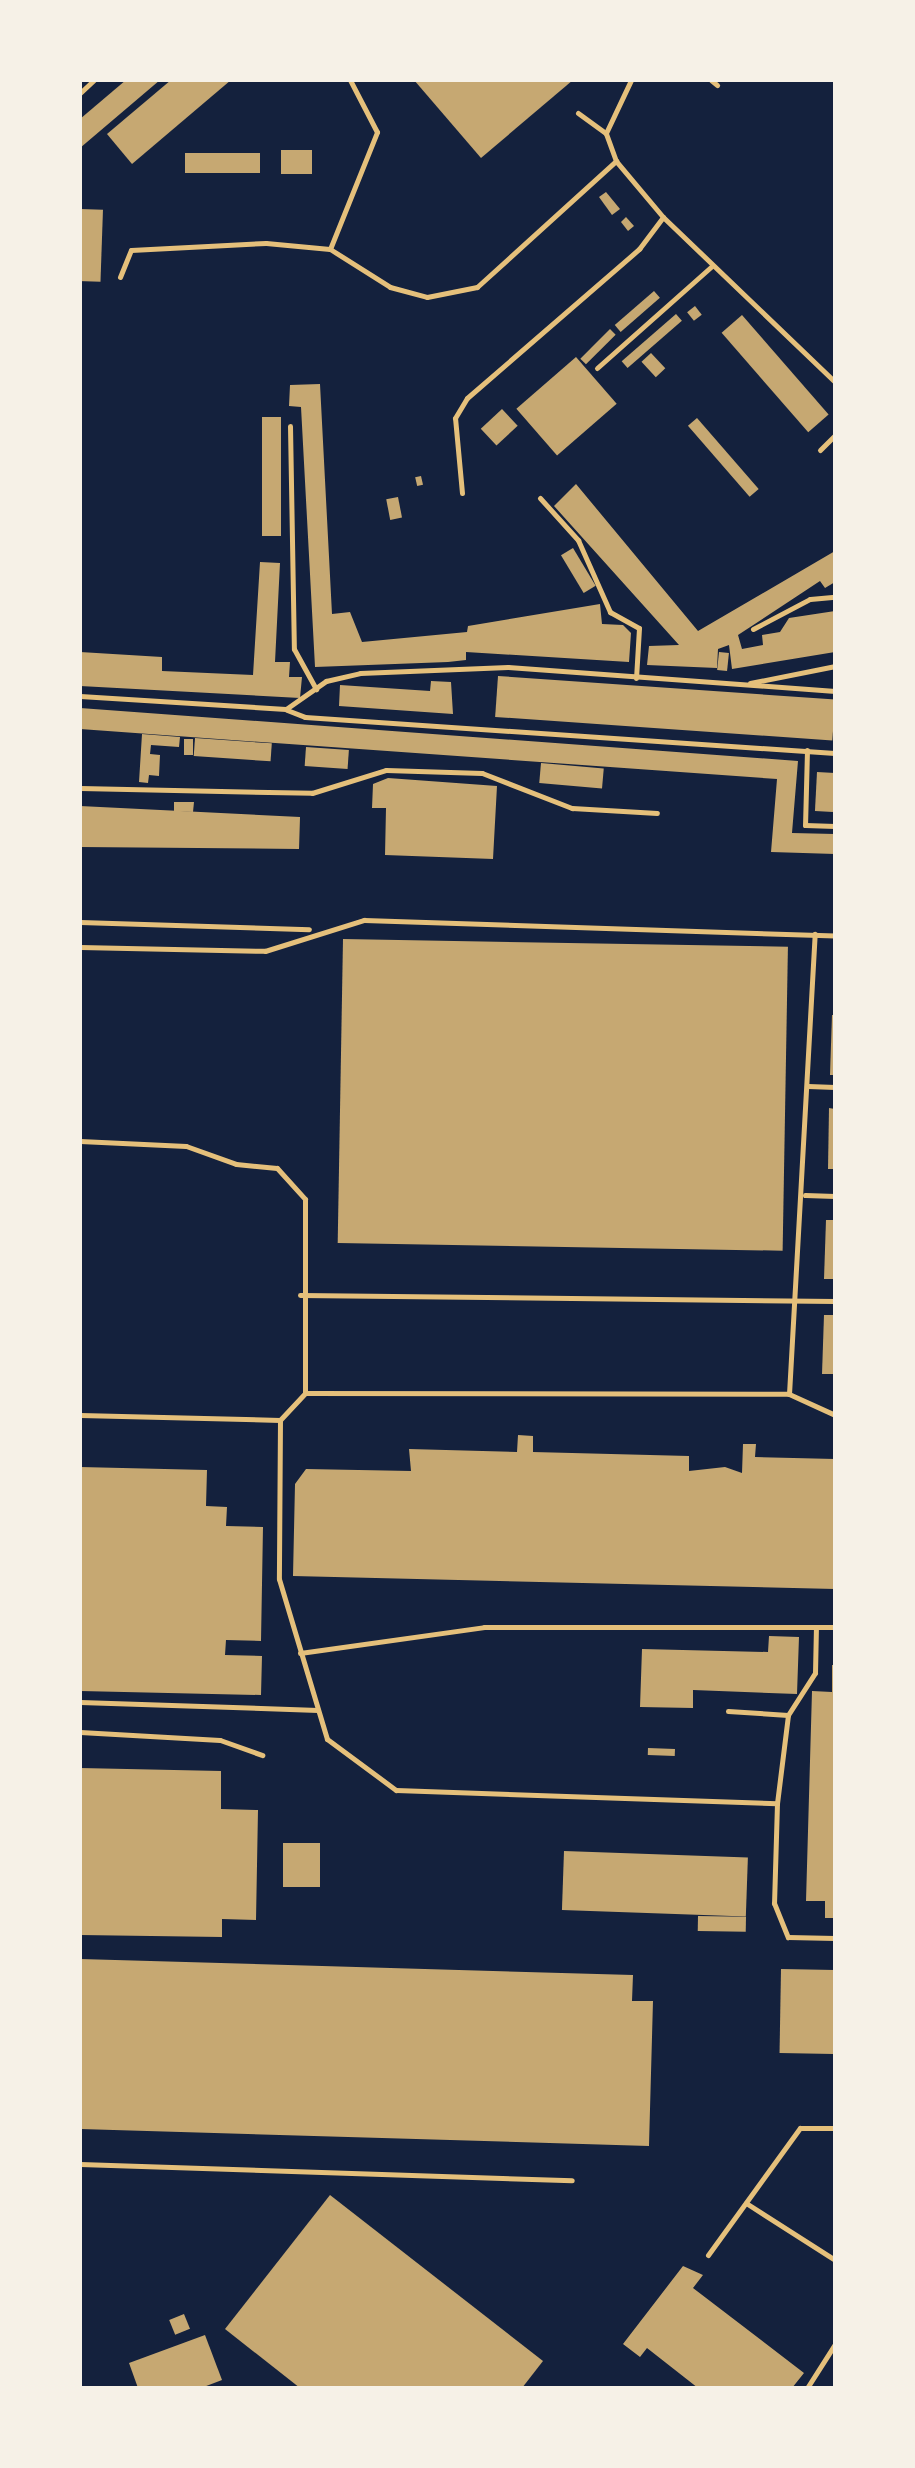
<!DOCTYPE html>
<style>
body{margin:0}
#map{position:relative;width:915px;height:2468px;overflow:hidden;background:#14213d;font-family:"PT Sans Narrow",sans-serif}
div>[style]{position:absolute}
.building>*{inset:0;background:#c6a872;transform-origin:0 0}
.service>*{height:5px;margin:-2.5px;padding:0 2.5px;transform-origin:2.5px;border-radius:2.5px;background:#e5c07b}
span{translate:-50% -50%;white-space:nowrap;text-align:center;line-height:1.15;-webkit-text-stroke:8px #f6f1e7;paint-order:stroke}
.frame{position:absolute;inset:0;border:82px solid #f6f1e7;pointer-events:none}
</style>
<div id="map">
<div class="building">
<div style="clip-path:polygon(126px 80px,160px 80px,80px 148px,80px 119px)"></div>
<div style="clip-path:polygon(171px 80px,231px 80px,132px 164px,107px 134px)"></div>
<div style="clip-path:polygon(414px 80px,573px 80px,481px 158px)"></div>
<div style="left:281px;top:150px;width:31px;height:24px"></div>
<div style="left:260px;top:153px;width:20px;height:75px;rotate:90deg"></div>
<div style="clip-path:polygon(606px 192px,620px 209px,612px 215px,599px 197px)"></div>
<div style="left:80px;top:209px;width:23px;height:72px;rotate:2deg"></div>
<div style="clip-path:polygon(626px 217px,634px 226px,628px 231px,621px 222px)"></div>
<div style="left:654px;top:291px;width:9px;height:52px;rotate:49deg"></div>
<div style="left:695px;top:306px;width:11px;height:10px;rotate:52deg"></div>
<div style="left:676px;top:314px;width:9px;height:72px;rotate:49deg"></div>
<div style="left:742px;top:315px;width:132px;height:27px;rotate:49deg"></div>
<div style="left:610px;top:329px;width:8px;height:42px;rotate:45deg"></div>
<div style="left:651px;top:353px;width:21px;height:13px;rotate:47deg"></div>
<div style="left:576px;top:357px;width:62px;height:79px;rotate:49deg"></div>
<div style="clip-path:polygon(320px 384px,332px 614px,350px 612px,362px 642px,467px 632px,468px 626px,600px 604px,602px 624px,623px 625px,631px 633px,629px 662px,466px 652px,466px 660px,448px 662px,315px 667px,301px 407px,289px 406px,290px 385px)"></div>
<div style="left:502px;top:409px;width:23px;height:29px;rotate:47deg"></div>
<div style="left:262px;top:417px;width:19px;height:119px"></div>
<div style="left:697px;top:418px;width:94px;height:12px;rotate:49deg"></div>
<div style="left:421px;top:476px;width:9px;height:6px;rotate:77deg"></div>
<div style="clip-path:polygon(576px 484px,698px 631px,835px 551px,835px 582px,825px 588px,820px 581px,738px 635px,742px 649px,763px 645px,762px 635px,780px 632px,789px 618px,835px 611px,835px 652px,732px 669px,729px 645px,718px 649px,717px 668px,647px 665px,649px 646px,679px 645px,554px 506px)"></div>
<div style="left:398px;top:497px;width:21px;height:12px;rotate:79deg"></div>
<div style="left:573px;top:548px;width:44px;height:14px;rotate:59deg"></div>
<div style="clip-path:polygon(260px 562px,280px 563px,275px 662px,290px 662px,289px 677px,302px 677px,300px 698px,80px 686px,80px 652px,162px 657px,162px 671px,253px 675px)"></div>
<div style="left:719px;top:652px;width:10px;height:18px;rotate:6deg"></div>
<div style="left:498px;top:676px;width:338px;height:41px;rotate:4deg"></div>
<div style="clip-path:polygon(431px 681px,451px 682px,453px 714px,339px 706px,340px 685px,430px 691px)"></div>
<div style="clip-path:polygon(80px 708px,798px 761px,792px 833px,835px 834px,835px 854px,771px 852px,777px 779px,80px 729px)"></div>
<div style="clip-path:polygon(142px 734px,180px 737px,179px 747px,151px 745px,150px 754px,160px 755px,159px 776px,149px 775px,148px 783px,139px 782px)"></div>
<div style="left:195px;top:738px;width:77px;height:18px;rotate:4deg"></div>
<div style="left:184px;top:739px;width:9px;height:16px"></div>
<div style="left:306px;top:747px;width:43px;height:19px;rotate:4deg"></div>
<div style="left:541px;top:763px;width:63px;height:20px;rotate:5deg"></div>
<div style="left:817px;top:772px;width:18px;height:39px;rotate:3deg"></div>
<div style="clip-path:polygon(388px 778px,497px 786px,493px 859px,385px 855px,386px 808px,372px 808px,373px 784px)"></div>
<div style="clip-path:polygon(174px 802px,194px 802px,193px 812px,174px 811px)"></div>
<div style="clip-path:polygon(80px 806px,300px 817px,299px 849px,80px 847px)"></div>
<div style="left:343px;top:939px;width:445px;height:304px;rotate:1deg"></div>
<div style="clip-path:polygon(832px 1015px,835px 1015px,835px 1075px,830px 1075px)"></div>
<div style="clip-path:polygon(829px 1108px,835px 1109px,835px 1169px,828px 1169px)"></div>
<div style="clip-path:polygon(826px 1220px,835px 1220px,835px 1279px,824px 1279px)"></div>
<div style="clip-path:polygon(824px 1315px,835px 1315px,835px 1374px,822px 1374px)"></div>
<div style="clip-path:polygon(518px 1435px,533px 1436px,533px 1452px,689px 1456px,689px 1471px,725px 1467px,742px 1473px,743px 1444px,756px 1444px,755px 1457px,835px 1459px,835px 1589px,293px 1576px,295px 1484px,306px 1469px,411px 1471px,409px 1449px,517px 1452px)"></div>
<div style="clip-path:polygon(80px 1467px,207px 1470px,206px 1506px,227px 1507px,226px 1526px,263px 1527px,261px 1641px,226px 1640px,225px 1655px,262px 1656px,261px 1695px,80px 1691px)"></div>
<div style="clip-path:polygon(769px 1636px,799px 1637px,797px 1694px,693px 1690px,693px 1708px,640px 1707px,642px 1649px,768px 1652px)"></div>
<div style="clip-path:polygon(832px 1665px,835px 1665px,835px 1918px,825px 1918px,825px 1901px,806px 1901px,812px 1691px,832px 1692px)"></div>
<div style="left:648px;top:1748px;width:27px;height:7px;rotate:2deg"></div>
<div style="clip-path:polygon(80px 1768px,221px 1771px,221px 1809px,258px 1810px,256px 1920px,222px 1919px,222px 1937px,80px 1935px)"></div>
<div style="left:283px;top:1843px;width:37px;height:44px"></div>
<div style="left:564px;top:1851px;width:184px;height:59px;rotate:2deg"></div>
<div style="left:698px;top:1916px;width:48px;height:15px;rotate:1deg"></div>
<div style="clip-path:polygon(80px 1959px,633px 1975px,632px 2001px,653px 2001px,649px 2146px,80px 2129px)"></div>
<div style="left:781px;top:1969px;width:54px;height:84px;rotate:1deg"></div>
<div style="clip-path:polygon(330px 2195px,543px 2361px,522px 2388px,300px 2388px,225px 2329px)"></div>
<div style="clip-path:polygon(683px 2266px,703px 2275px,693px 2288px,804px 2373px,792px 2388px,698px 2388px,647px 2348px,640px 2357px,623px 2344px)"></div>
<div style="left:184px;top:2314px;width:16px;height:16px;rotate:68deg"></div>
<div style="clip-path:polygon(205px 2335px,222px 2380px,201px 2388px,138px 2388px,129px 2363px)"></div>
</div>
<div class="service">
<div style="left:711px;top:80px;width:8px;rotate:40deg"></div>
<div style="left:80px;top:93px;width:19px;rotate:-43deg"></div>
<div style="left:578px;top:113px;width:34px;rotate:36deg"></div>
<div style="left:663px;top:217px;width:238px;rotate:43.8deg"></div>
<div style="left:330px;top:249px;width:126px;rotate:-68.1deg"></div>
<div style="left:377px;top:132px;width:59px;rotate:-117.4deg"></div>
<div style="left:120px;top:277px;width:29px;rotate:-68deg"></div>
<div style="left:131px;top:250px;width:135px;rotate:-3deg"></div>
<div style="left:266px;top:243px;width:64px;rotate:5.4deg"></div>
<div style="left:330px;top:249px;width:71px;rotate:32.3deg"></div>
<div style="left:390px;top:287px;width:38px;rotate:15deg"></div>
<div style="left:427px;top:297px;width:51px;rotate:-11.3deg"></div>
<div style="left:477px;top:287px;width:188px;rotate:-42.2deg"></div>
<div style="left:597px;top:368px;width:154px;rotate:-41.6deg"></div>
<div style="left:290px;top:426px;width:223px;rotate:89deg"></div>
<div style="left:294px;top:649px;width:46px;rotate:61.2deg"></div>
<div style="left:820px;top:450px;width:21px;rotate:-45deg"></div>
<div style="left:462px;top:493px;width:75px;rotate:-95.3deg"></div>
<div style="left:455px;top:418px;width:23px;rotate:-59deg"></div>
<div style="left:467px;top:398px;width:228px;rotate:-40.9deg"></div>
<div style="left:639px;top:249px;width:40px;rotate:-53deg"></div>
<div style="left:663px;top:217px;width:73px;rotate:-130deg"></div>
<div style="left:616px;top:161px;width:30px;rotate:-110deg"></div>
<div style="left:606px;top:133px;width:59px;rotate:-64.7deg"></div>
<div style="left:540px;top:498px;width:57px;rotate:47.9deg"></div>
<div style="left:578px;top:540px;width:79px;rotate:66deg"></div>
<div style="left:610px;top:612px;width:33px;rotate:29deg"></div>
<div style="left:639px;top:628px;width:50px;rotate:93.4deg"></div>
<div style="left:753px;top:629px;width:64px;rotate:-27.8deg"></div>
<div style="left:810px;top:599px;width:25px;rotate:-5deg"></div>
<div style="left:750px;top:683px;width:87px;rotate:-11.3deg"></div>
<div style="left:80px;top:696px;width:206px;rotate:3.6deg"></div>
<div style="left:286px;top:709px;width:49px;rotate:-35deg"></div>
<div style="left:326px;top:681px;width:35px;rotate:-13deg"></div>
<div style="left:360px;top:673px;width:148px;rotate:-2.3deg"></div>
<div style="left:508px;top:667px;width:328px;rotate:4.2deg"></div>
<div style="left:287px;top:710px;width:19px;rotate:21deg"></div>
<div style="left:305px;top:717px;width:531px;rotate:3.89deg"></div>
<div style="left:807px;top:750px;width:75px;rotate:91.5deg"></div>
<div style="left:805px;top:825px;width:30px;rotate:2deg"></div>
<div style="left:80px;top:788px;width:232px;rotate:1.2deg"></div>
<div style="left:312px;top:793px;width:77px;rotate:-17.3deg"></div>
<div style="left:386px;top:770px;width:96px;rotate:1.8deg"></div>
<div style="left:482px;top:773px;width:97px;rotate:21.3deg"></div>
<div style="left:572px;top:808px;width:85px;rotate:3.4deg"></div>
<div style="left:80px;top:922px;width:229px;rotate:1.8deg"></div>
<div style="left:80px;top:947px;width:185px;rotate:1.2deg"></div>
<div style="left:265px;top:951px;width:104px;rotate:-17.4deg"></div>
<div style="left:364px;top:920px;width:471px;rotate:1.9deg"></div>
<div style="left:808px;top:1086px;width:27px;rotate:2deg"></div>
<div style="left:80px;top:1141px;width:106px;rotate:2.7deg"></div>
<div style="left:186px;top:1146px;width:53px;rotate:19.8deg"></div>
<div style="left:236px;top:1164px;width:41px;rotate:5.6deg"></div>
<div style="left:277px;top:1168px;width:42px;rotate:47.9deg"></div>
<div style="left:305px;top:1199px;width:194px;rotate:90deg"></div>
<div style="left:805px;top:1195px;width:30px;rotate:2deg"></div>
<div style="left:300px;top:1295px;width:535px;rotate:0.64deg"></div>
<div style="left:789px;top:1394px;width:461px;rotate:-86.8deg"></div>
<div style="left:80px;top:1415px;width:200px;rotate:1.4deg"></div>
<div style="left:280px;top:1420px;width:37px;rotate:-47deg"></div>
<div style="left:305px;top:1393px;width:484px;rotate:0.1deg"></div>
<div style="left:789px;top:1394px;width:51px;rotate:24.5deg"></div>
<div style="left:280px;top:1420px;width:159px;rotate:90.4deg"></div>
<div style="left:279px;top:1579px;width:167px;rotate:73.3deg"></div>
<div style="left:327px;top:1739px;width:86px;rotate:36.5deg"></div>
<div style="left:396px;top:1790px;width:381px;rotate:2deg"></div>
<div style="left:777px;top:1803px;width:100px;rotate:91.7deg"></div>
<div style="left:774px;top:1903px;width:37px;rotate:68deg"></div>
<div style="left:788px;top:1937px;width:47px;rotate:1.2deg"></div>
<div style="left:300px;top:1653px;width:186px;rotate:-8deg"></div>
<div style="left:484px;top:1627px;width:351px"></div>
<div style="left:80px;top:1702px;width:238px;rotate:1.9deg"></div>
<div style="left:728px;top:1711px;width:60px;rotate:3.8deg"></div>
<div style="left:788px;top:1715px;width:89px;rotate:97.1deg"></div>
<div style="left:788px;top:1715px;width:50px;rotate:-57.3deg"></div>
<div style="left:815px;top:1673px;width:46px;rotate:-88.8deg"></div>
<div style="left:80px;top:1732px;width:140px;rotate:3.3deg"></div>
<div style="left:220px;top:1740px;width:45px;rotate:19.7deg"></div>
<div style="left:80px;top:2164px;width:492px;rotate:1.9deg"></div>
<div style="left:746px;top:2203px;width:106px;rotate:32.6deg"></div>
<div style="left:708px;top:2255px;width:157px;rotate:-54.1deg"></div>
<div style="left:800px;top:2128px;width:35px"></div>
<div style="left:807px;top:2388px;width:52px;rotate:-57.5deg"></div>
</div>
<div class="frame"></div>
</div>
